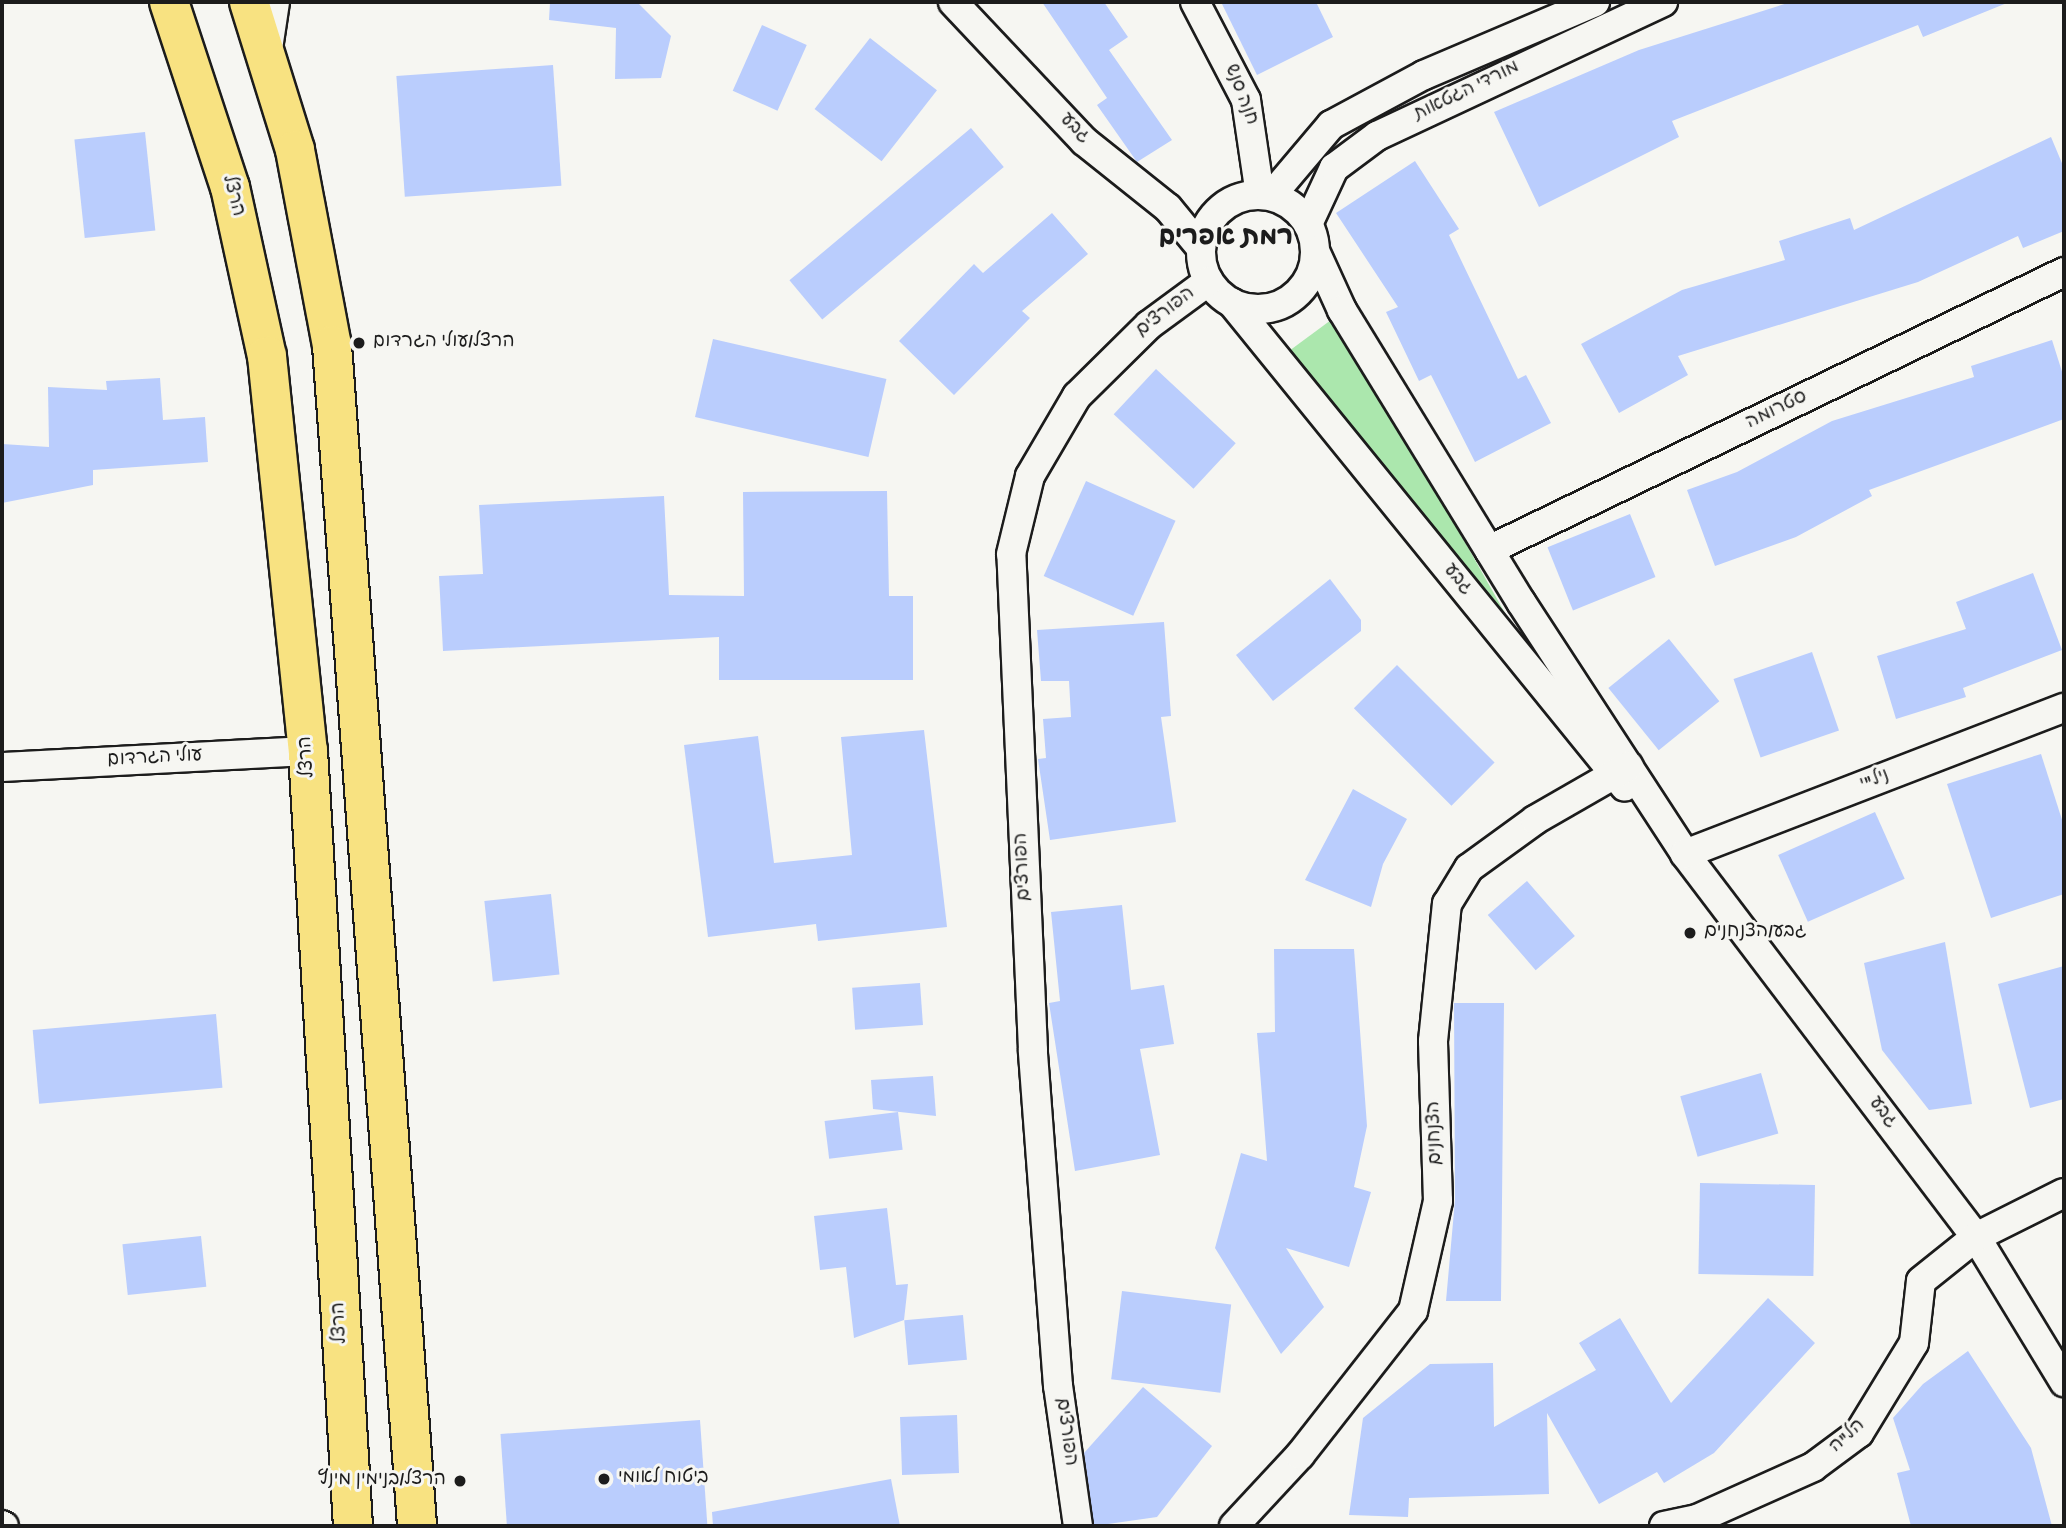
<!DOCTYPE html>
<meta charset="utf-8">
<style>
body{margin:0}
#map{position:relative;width:2066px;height:1528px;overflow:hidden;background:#f6f6f2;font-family:"Gochi Hand","Playpen Sans Hebrew",sans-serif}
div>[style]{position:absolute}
.green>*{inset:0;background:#abe7ad}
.building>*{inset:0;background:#bacdfd;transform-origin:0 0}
.roads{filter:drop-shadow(2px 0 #1c1c1c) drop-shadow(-2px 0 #1c1c1c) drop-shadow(0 2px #1c1c1c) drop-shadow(0 -2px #1c1c1c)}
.street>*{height:28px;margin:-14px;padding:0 14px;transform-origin:14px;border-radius:14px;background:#f6f6f2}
.street>.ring{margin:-14px;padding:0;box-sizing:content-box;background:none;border:28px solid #f6f6f2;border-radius:50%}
.highway>*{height:38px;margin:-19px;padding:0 19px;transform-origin:19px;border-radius:19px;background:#f8e281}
.dots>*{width:19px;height:19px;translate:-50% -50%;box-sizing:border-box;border:4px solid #f6f6f2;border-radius:50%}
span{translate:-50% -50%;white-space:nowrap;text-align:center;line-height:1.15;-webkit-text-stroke:6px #f6f6f2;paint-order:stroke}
.street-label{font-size:19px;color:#1c1c1c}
.poi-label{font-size:19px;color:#1c1c1c}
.left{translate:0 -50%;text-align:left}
.right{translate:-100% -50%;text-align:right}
.district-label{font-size:26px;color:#1c1c1c;font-weight:700}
.frame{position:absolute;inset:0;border:4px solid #1c1c1c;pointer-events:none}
</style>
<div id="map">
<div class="green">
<div style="clip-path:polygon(1331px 320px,1387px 404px,1514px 629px,1289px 351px)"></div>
</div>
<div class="building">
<div style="clip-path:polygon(550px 2px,637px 2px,671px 36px,661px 78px,615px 79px,616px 28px,549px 20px)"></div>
<div style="clip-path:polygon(1042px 2px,1104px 2px,1128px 37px,1109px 50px,1172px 140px,1137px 162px,1097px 105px,1107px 98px)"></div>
<div style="clip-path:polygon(1221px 2px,1316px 2px,1333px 37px,1257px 75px)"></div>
<div style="clip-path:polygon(1791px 2px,2007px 3px,1923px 37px,1918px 25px,1672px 121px,1679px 137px,1539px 207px,1494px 112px,1639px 50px)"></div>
<div style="left:762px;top:25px;width:49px;height:72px;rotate:24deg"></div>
<div style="left:870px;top:38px;width:85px;height:90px;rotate:38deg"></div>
<div style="left:553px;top:65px;width:121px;height:157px;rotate:86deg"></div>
<div style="left:971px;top:128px;width:51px;height:237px;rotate:50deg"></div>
<div style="left:145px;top:132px;width:99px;height:71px;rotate:84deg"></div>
<div style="clip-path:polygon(2051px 137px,2064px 168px,2064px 231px,2023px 248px,2018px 236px,1918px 282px,1678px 356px,1688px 375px,1619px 413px,1581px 344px,1682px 290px,1785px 260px,1779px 241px,1850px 218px,1854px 230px)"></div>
<div style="clip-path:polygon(1415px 161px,1459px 229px,1449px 235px,1518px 379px,1526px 375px,1551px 423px,1475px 462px,1431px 375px,1419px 381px,1386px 312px,1398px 307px,1336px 213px)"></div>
<div style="clip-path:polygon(1052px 213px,1088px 254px,1022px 311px,1030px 318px,954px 395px,899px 341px,974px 264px,983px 273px)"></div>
<div style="left:713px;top:339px;width:178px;height:80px;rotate:13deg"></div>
<div style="clip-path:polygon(2052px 340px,2064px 378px,2064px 419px,1869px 490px,1872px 496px,1796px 537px,1715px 566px,1687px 490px,1737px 472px,1832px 421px,1974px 377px,1971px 366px)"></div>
<div style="left:1156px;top:369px;width:109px;height:62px;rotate:43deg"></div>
<div style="clip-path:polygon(160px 378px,163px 420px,205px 417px,208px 462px,93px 470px,93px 485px,2px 503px,2px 444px,49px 447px,48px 387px,107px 390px,106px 381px)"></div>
<div style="left:1086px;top:481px;width:98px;height:104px;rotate:24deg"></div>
<div style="clip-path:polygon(887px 491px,889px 596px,913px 596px,913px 680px,719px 680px,719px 637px,443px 651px,439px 576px,483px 574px,479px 505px,664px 496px,669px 595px,744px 596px,743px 492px)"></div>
<div style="left:1630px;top:514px;width:68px;height:89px;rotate:68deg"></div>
<div style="clip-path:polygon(2033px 573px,2062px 650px,1963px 688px,1966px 697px,1896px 719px,1877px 656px,1966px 629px,1956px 602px)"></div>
<div style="clip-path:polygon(1330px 579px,1361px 620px,1361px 631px,1273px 701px,1236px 655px)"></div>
<div style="clip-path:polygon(1164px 622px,1171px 716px,1161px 717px,1176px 822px,1050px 840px,1038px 759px,1046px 758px,1043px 719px,1071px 717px,1069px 681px,1041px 681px,1037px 630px)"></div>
<div style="left:1669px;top:639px;width:80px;height:78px;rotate:51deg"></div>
<div style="left:1812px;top:652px;width:83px;height:83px;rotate:71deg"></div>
<div style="left:1397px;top:665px;width:138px;height:61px;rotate:45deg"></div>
<div style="clip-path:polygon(924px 730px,947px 927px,818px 941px,816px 924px,708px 937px,684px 745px,758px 736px,774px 863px,852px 855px,841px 737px)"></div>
<div style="clip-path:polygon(2041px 754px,2064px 826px,2064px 894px,1991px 918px,1947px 784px)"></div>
<div style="clip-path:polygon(1353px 789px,1407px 819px,1383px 864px,1371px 907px,1305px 880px)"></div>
<div style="left:1875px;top:812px;width:73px;height:106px;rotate:66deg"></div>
<div style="left:1527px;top:881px;width:73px;height:52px;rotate:49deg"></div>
<div style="left:551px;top:894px;width:81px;height:67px;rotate:84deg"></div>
<div style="clip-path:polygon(1122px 905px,1131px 990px,1164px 985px,1174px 1044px,1140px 1049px,1160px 1155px,1075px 1171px,1049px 1003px,1060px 1001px,1051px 912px)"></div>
<div style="clip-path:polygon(1945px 942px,1972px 1104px,1929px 1110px,1882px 1050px,1864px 963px)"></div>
<div style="clip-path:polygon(1274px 949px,1354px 949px,1367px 1126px,1354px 1187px,1371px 1192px,1349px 1267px,1286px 1248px,1324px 1307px,1281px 1354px,1215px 1248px,1241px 1153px,1267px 1161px,1257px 1033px,1275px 1032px)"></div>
<div style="clip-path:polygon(2064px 966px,2064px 1099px,2030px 1108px,1998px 984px)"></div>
<div style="left:920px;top:983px;width:42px;height:68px;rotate:86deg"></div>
<div style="clip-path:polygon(1454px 1003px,1504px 1003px,1501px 1301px,1446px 1301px,1455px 1200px)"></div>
<div style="left:216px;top:1014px;width:74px;height:184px;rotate:85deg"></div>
<div style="left:1761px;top:1073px;width:63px;height:84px;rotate:74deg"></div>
<div style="clip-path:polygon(933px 1076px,936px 1116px,873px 1109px,871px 1080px)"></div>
<div style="left:898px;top:1112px;width:38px;height:74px;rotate:83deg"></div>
<div style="left:1700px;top:1183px;width:115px;height:91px;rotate:1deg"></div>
<div style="clip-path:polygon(887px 1208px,896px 1285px,908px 1284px,904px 1320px,854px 1338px,846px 1267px,820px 1270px,814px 1216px)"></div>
<div style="left:201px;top:1236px;width:51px;height:79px;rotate:84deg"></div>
<div style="left:1122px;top:1291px;width:110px;height:89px;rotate:7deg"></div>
<div style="clip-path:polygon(1768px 1298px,1815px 1343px,1714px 1453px,1664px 1483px,1657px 1472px,1599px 1504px,1547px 1413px,1549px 1494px,1409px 1498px,1408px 1517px,1349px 1515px,1363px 1418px,1430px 1364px,1493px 1363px,1494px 1427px,1596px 1370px,1579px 1343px,1620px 1318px,1671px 1403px)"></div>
<div style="left:963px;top:1315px;width:45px;height:59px;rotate:85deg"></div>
<div style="clip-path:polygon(1968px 1351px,2031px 1448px,2052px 1526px,1911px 1526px,1897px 1473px,1910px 1470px,1893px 1418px,1923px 1384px)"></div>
<div style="clip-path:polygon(1143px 1387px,1212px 1446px,1157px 1517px,1094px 1526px,1084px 1453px)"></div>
<div style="left:957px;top:1415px;width:58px;height:57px;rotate:88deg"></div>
<div style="left:700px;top:1420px;width:106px;height:200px;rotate:86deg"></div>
<div style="clip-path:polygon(891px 1479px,900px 1526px,713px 1526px,712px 1512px)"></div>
</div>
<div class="roads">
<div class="street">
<div style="left:953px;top:2px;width:191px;rotate:46.7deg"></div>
<div style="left:1084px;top:141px;width:107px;rotate:38.6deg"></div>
<div style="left:1168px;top:208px;width:52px;rotate:50.5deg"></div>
<div style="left:1195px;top:2px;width:110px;rotate:62.5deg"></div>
<div style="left:1246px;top:100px;width:96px;rotate:81.6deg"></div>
<div style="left:268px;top:49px;width:48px;rotate:-81.5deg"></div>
<div class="ring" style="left:1201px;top:195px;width:86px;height:86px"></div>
<div style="left:1271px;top:196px;width:93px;rotate:-49.8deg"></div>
<div style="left:1331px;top:125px;width:106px;rotate:-28.3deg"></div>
<div style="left:1424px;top:75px;width:186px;rotate:-23.1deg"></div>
<div style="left:1308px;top:224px;width:62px;rotate:-65.1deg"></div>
<div style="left:1334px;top:168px;width:54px;rotate:-36.7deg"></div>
<div style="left:1377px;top:136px;width:316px;rotate:-25.1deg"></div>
<div style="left:1316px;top:253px;width:63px;rotate:65.5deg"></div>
<div style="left:1342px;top:310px;width:342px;rotate:58.5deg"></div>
<div style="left:1521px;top:602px;width:301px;rotate:56.9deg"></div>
<div style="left:1685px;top:854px;width:481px;rotate:52.8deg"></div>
<div style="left:1976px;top:1237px;width:170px;rotate:58.7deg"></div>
<div style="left:1232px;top:303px;width:623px;rotate:50.92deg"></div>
<div style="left:1489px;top:550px;width:639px;rotate:-25.8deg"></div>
<div style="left:2px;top:767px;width:306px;rotate:-3deg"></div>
<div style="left:1685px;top:854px;width:406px;rotate:-21.1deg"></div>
<div style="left:2px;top:1525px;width:2px;rotate:27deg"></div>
<div style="left:1078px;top:1526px;width:141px;rotate:-98.1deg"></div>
<div style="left:1058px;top:1386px;width:337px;rotate:-94.3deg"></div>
<div style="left:1033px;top:1050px;width:496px;rotate:-92.5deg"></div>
<div style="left:1011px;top:554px;width:80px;rotate:-76.3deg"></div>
<div style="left:1030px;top:476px;width:93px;rotate:-59.6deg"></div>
<div style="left:1077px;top:396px;width:101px;rotate:-44.6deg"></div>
<div style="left:1149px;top:325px;width:74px;rotate:-36.3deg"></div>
<div style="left:1234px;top:1526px;width:97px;rotate:-47.1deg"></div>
<div style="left:1300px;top:1455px;width:183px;rotate:-51.9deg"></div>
<div style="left:1413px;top:1311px;width:113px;rotate:-77.2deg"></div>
<div style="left:1438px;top:1201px;width:160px;rotate:-91.8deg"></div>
<div style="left:1433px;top:1041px;width:138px;rotate:-84.2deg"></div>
<div style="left:1447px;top:904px;width:42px;rotate:-58.6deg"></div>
<div style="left:1469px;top:868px;width:82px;rotate:-36deg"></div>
<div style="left:1535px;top:820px;width:108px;rotate:-29.9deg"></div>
<div style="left:1664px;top:1526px;width:34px;rotate:-12deg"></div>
<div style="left:1697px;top:1519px;width:127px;rotate:-24.1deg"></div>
<div style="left:1813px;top:1467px;width:57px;rotate:-36.5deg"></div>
<div style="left:1859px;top:1433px;width:105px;rotate:-58.6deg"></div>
<div style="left:1914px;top:1343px;width:62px;rotate:-83.6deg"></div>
<div style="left:1921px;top:1281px;width:70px;rotate:-38.7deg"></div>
<div style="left:1976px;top:1237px;width:98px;rotate:-26.6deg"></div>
</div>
<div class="highway">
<div style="left:169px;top:2px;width:195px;rotate:71.8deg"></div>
<div style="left:230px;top:187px;width:173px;rotate:77.7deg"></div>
<div style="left:267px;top:356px;width:397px;rotate:84.1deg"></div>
<div style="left:308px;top:751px;width:776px;rotate:86.68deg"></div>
<div style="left:249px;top:2px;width:155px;rotate:72.7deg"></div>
<div style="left:295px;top:150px;width:198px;rotate:79.3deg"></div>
<div style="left:332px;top:345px;width:1184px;rotate:85.88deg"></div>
</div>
</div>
<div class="dots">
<div style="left:359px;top:343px;background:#1c1c1c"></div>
<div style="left:1690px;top:933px;background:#1c1c1c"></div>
<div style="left:604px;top:1479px;background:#1c1c1c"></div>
<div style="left:460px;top:1481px;background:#1c1c1c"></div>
</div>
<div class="street-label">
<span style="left:1467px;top:92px;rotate:-26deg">מורדי הגטאות</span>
<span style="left:1240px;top:95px;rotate:69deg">חנה סנש</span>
<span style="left:1074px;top:129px;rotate:46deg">גבע</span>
<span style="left:232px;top:196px;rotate:75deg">הרצל</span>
<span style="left:1166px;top:313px;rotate:-38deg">הפורצים</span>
<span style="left:1777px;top:411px;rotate:-26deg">סטרומה</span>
<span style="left:1457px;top:580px;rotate:51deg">גבע</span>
<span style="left:308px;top:757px;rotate:-94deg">הרצל</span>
<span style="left:155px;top:759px;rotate:-3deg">עולי הגרדום</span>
<span style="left:1875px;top:781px;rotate:-21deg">ניל"י</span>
<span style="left:1024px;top:867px;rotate:-93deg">הפורצים</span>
<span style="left:1882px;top:1113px;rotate:53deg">גבע</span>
<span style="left:1436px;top:1133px;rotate:-92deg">הצנחנים</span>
<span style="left:341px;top:1323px;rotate:-93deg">הרצל</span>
<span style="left:1065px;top:1432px;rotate:82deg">הפורצים</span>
<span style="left:1848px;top:1437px;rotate:-42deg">הל"ה</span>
</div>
<div class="poi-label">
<span class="left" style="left:373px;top:343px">הרצל/עולי הגרדום</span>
<span class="left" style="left:1704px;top:933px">גבע/הצנחנים</span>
<span class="left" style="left:618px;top:1479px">ביטוח לאומי</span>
<span class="right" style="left:446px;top:1481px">הרצל/בנימין מינץ</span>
</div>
<div class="district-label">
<span style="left:1226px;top:240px">רמת אפרים</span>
</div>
<div class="frame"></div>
</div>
